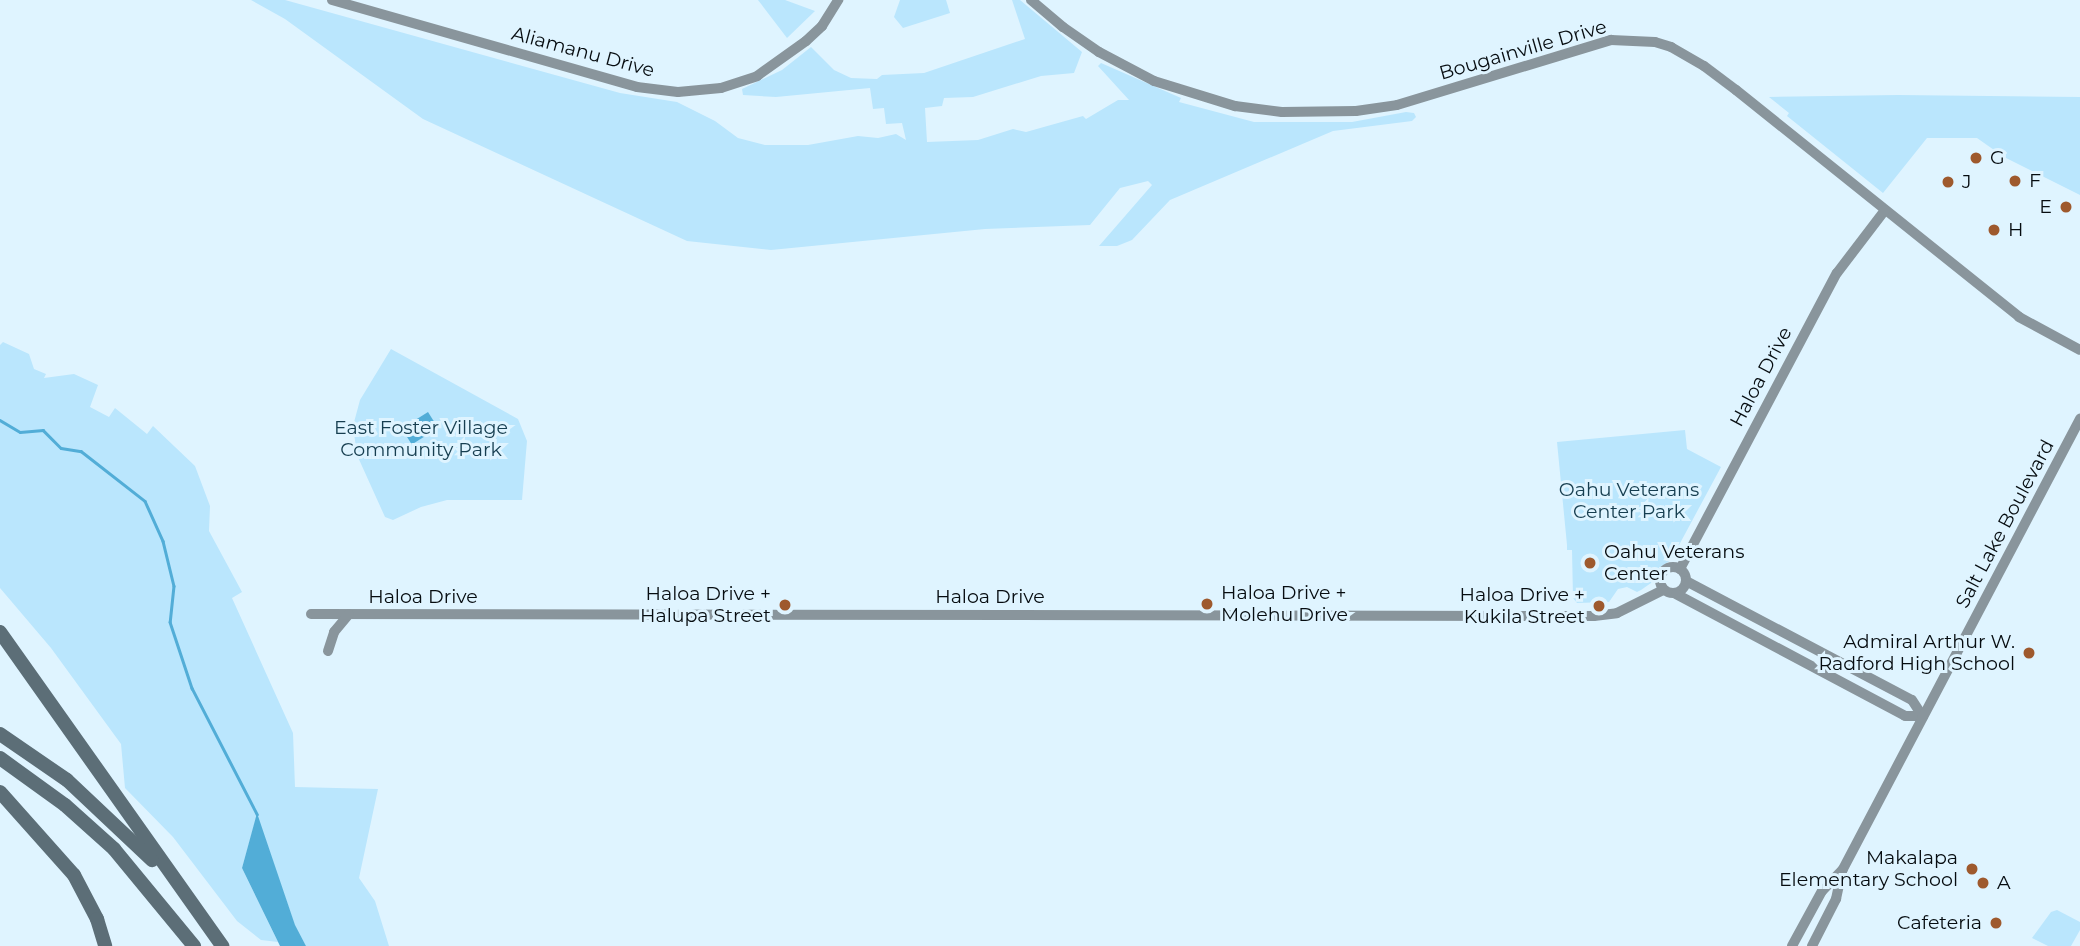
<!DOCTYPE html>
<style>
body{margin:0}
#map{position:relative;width:2080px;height:946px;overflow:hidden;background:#dff4ff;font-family:Montserrat,sans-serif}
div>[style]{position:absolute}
.green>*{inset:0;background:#bae6fd}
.water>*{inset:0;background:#52add7;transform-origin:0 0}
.stream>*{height:2.5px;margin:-1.25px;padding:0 1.25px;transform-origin:1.25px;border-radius:1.25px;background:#52add7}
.secondary>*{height:10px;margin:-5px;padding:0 5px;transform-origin:5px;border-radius:5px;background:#89959c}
.secondary>.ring{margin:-5px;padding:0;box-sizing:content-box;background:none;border:10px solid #89959c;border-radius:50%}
.highway>*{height:14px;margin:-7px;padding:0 7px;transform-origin:7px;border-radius:7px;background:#5c6e77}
.dots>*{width:19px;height:19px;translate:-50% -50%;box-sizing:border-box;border:4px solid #dff4ff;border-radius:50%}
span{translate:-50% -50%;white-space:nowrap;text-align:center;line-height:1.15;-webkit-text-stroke:6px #dff4ff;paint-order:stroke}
.street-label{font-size:19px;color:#060c10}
.poi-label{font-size:19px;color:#060c10}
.left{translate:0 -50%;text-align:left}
.right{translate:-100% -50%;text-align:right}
.park-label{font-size:19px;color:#163e50}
</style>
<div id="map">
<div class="green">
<div style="clip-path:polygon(251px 0,285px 0,620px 93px,677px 102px,715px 121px,738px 138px,765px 145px,808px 145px,858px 136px,878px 138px,896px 134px,906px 140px,902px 123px,886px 124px,884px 108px,873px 109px,870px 88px,776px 97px,743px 95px,742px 89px,782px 70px,811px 47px,834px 70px,851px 78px,877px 79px,882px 75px,924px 73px,1025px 39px,1012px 0,1020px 0,1082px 52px,1074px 73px,1041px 76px,973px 97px,944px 98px,942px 106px,925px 108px,927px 142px,978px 140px,1013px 129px,1026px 132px,1083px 116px,1086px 119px,1118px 100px,1129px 100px,1098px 66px,1101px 63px,1181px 98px,1179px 102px,1254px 122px,1352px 122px,1406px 112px,1414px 113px,1416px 117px,1412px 121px,1333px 131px,1170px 200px,1132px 240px,1117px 246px,1099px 246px,1152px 185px,1148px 181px,1120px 188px,1090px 225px,985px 229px,771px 250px,687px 241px,423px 119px,285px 19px)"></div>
<div style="clip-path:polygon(758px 0,785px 0,815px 11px,787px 38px)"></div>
<div style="clip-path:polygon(900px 0,946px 0,950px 13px,903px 28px,894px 17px)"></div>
<div style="clip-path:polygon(1898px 95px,2080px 97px,2080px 195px,2004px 157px,1977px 138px,1927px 138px,1883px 193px,1787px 116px,1789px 113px,1769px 97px)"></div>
<div style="clip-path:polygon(3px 342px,29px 354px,34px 369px,46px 374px,44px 378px,74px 374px,98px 385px,90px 407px,109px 417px,115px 408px,147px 434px,153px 426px,195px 466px,210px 506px,209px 531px,242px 592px,232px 598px,293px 733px,295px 787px,378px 789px,359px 878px,375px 901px,389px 946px,306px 946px,295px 926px,257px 815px,242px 868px,278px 942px,261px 940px,237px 921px,173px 837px,125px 788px,121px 744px,51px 648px,0 588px,0 345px)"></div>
<div style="clip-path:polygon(391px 349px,518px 419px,527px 441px,522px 500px,447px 500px,421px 507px,393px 520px,385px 517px,357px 455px,353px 426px,360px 400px)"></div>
<div style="clip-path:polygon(1685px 430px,1687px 449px,1721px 467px,1671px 560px,1659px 568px,1651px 583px,1641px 590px,1637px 592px,1627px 587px,1618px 589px,1609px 602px,1577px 603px,1573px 598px,1572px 550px,1567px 550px,1567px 545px,1557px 442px)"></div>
<div style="clip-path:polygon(2057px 910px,2080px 922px,2080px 930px,2071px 946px,2048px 946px,2032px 938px,2051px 912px)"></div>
</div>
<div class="water">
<div style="left:428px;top:412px;width:19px;height:31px;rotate:58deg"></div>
<div style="clip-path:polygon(257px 813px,295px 925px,306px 946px,280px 946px,242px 868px)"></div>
</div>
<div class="stream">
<div style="left:0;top:420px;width:23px;rotate:31deg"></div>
<div style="left:20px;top:432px;width:23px;rotate:-5deg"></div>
<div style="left:43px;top:430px;width:25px;rotate:45deg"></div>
<div style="left:61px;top:448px;width:20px;rotate:9deg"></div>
<div style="left:81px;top:451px;width:81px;rotate:38deg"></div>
<div style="left:145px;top:501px;width:44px;rotate:65.8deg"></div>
<div style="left:163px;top:541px;width:46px;rotate:76.3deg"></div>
<div style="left:174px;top:586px;width:36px;rotate:96deg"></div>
<div style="left:170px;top:622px;width:70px;rotate:71.6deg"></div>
<div style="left:192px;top:688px;width:142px;rotate:62.7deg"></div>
</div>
<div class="secondary">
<div style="left:332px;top:0;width:317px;rotate:15.9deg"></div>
<div style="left:637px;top:87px;width:41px;rotate:7deg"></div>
<div style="left:678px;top:92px;width:43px;rotate:-5.3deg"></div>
<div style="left:721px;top:88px;width:38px;rotate:-18deg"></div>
<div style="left:757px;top:76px;width:60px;rotate:-35.5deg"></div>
<div style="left:806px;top:41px;width:22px;rotate:-43deg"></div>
<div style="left:822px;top:26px;width:31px;rotate:-58deg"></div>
<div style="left:1031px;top:0;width:42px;rotate:40.2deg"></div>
<div style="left:1063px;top:27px;width:44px;rotate:34.8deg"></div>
<div style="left:1099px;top:52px;width:62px;rotate:27.8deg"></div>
<div style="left:1154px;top:81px;width:85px;rotate:17.2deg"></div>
<div style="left:1235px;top:106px;width:47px;rotate:7.3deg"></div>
<div style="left:1282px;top:112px;width:74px;rotate:-0.8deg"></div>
<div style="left:1356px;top:111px;width:41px;rotate:-8.3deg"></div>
<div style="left:1397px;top:105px;width:224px;rotate:-16.9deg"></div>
<div style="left:1611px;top:40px;width:44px;rotate:2.6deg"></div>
<div style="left:1655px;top:42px;width:17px;rotate:17deg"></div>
<div style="left:1671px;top:47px;width:38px;rotate:30deg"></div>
<div style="left:1704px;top:66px;width:40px;rotate:37deg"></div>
<div style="left:1736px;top:90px;width:363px;rotate:38.7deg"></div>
<div style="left:2019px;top:317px;width:69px;rotate:28.4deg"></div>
<div class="ring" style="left:1660px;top:567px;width:16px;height:16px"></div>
<div style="left:1680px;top:569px;width:335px;rotate:-62.1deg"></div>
<div style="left:1837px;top:273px;width:79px;rotate:-52.7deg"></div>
<div style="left:1686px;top:581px;width:255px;rotate:27.8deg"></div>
<div style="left:1912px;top:700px;width:20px;rotate:57deg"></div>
<div style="left:1676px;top:594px;width:259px;rotate:28deg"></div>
<div style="left:1905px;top:716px;width:17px"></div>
<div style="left:311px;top:614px;width:1283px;rotate:0.09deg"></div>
<div style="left:1594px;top:616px;width:23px;rotate:-7deg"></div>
<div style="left:1617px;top:613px;width:51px;rotate:-26.6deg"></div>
<div style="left:328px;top:651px;width:20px;rotate:-72deg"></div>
<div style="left:334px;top:632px;width:23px;rotate:-50deg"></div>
<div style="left:1792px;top:946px;width:63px;rotate:-61.4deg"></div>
<div style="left:1822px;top:891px;width:30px;rotate:-46deg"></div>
<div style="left:1843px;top:869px;width:509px;rotate:-62.23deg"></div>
<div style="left:1812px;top:946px;width:53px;rotate:-62.9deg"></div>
<div style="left:1836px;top:899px;width:29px;rotate:-78deg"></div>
</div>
<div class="highway">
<div style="left:0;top:632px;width:385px;rotate:54.7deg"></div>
<div style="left:0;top:734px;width:81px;rotate:34.5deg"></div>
<div style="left:67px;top:780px;width:117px;rotate:43.3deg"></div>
<div style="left:0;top:758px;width:80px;rotate:35.9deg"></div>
<div style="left:65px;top:805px;width:66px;rotate:41.9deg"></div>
<div style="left:114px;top:849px;width:126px;rotate:50.5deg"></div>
<div style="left:0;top:792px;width:111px;rotate:48.3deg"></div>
<div style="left:74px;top:875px;width:50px;rotate:62.4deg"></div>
<div style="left:97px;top:919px;width:28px;rotate:73deg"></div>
</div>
<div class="dots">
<div style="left:1976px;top:158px;background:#9e592d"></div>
<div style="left:2015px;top:181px;background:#9e592d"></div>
<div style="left:1948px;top:182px;background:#9e592d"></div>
<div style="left:2066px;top:207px;background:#9e592d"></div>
<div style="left:1994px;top:230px;background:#9e592d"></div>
<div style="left:1590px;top:563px;background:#9e592d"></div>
<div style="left:1207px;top:604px;background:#9e592d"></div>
<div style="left:785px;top:605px;background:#9e592d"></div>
<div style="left:1599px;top:606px;background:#9e592d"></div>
<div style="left:2029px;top:653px;background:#9e592d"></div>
<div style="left:1972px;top:869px;background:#9e592d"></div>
<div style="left:1983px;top:883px;background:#9e592d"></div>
<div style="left:1996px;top:923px;background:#9e592d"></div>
</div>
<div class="street-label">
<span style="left:1523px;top:50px;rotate:-16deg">Bougainville Drive</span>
<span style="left:583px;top:52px;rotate:15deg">Aliamanu Drive</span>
<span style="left:1761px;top:377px;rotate:-62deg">Haloa Drive</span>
<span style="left:2005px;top:524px;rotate:-62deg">Salt Lake Boulevard</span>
<span style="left:423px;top:597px">Haloa Drive</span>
<span style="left:990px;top:597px">Haloa Drive</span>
</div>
<div class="poi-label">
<span class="left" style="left:1990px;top:158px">G</span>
<span class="left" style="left:2029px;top:181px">F</span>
<span class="left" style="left:1962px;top:182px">J</span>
<span class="right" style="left:2052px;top:207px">E</span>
<span class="left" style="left:2008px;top:230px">H</span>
<span class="left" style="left:1604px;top:563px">Oahu Veterans<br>Center</span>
<span class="left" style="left:1221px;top:604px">Haloa Drive +<br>Molehu Drive</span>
<span class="right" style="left:771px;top:605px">Haloa Drive +<br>Halupa Street</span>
<span class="right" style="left:1585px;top:606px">Haloa Drive +<br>Kukila Street</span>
<span class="right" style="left:2015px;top:653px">Admiral Arthur W.<br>Radford High School</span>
<span class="right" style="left:1958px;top:869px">Makalapa<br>Elementary School</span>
<span class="left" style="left:1997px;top:883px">A</span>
<span class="right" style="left:1982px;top:923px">Cafeteria</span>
</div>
<div class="park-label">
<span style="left:421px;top:439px">East Foster Village<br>Community Park</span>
<span style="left:1629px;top:501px">Oahu Veterans<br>Center Park</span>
</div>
</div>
